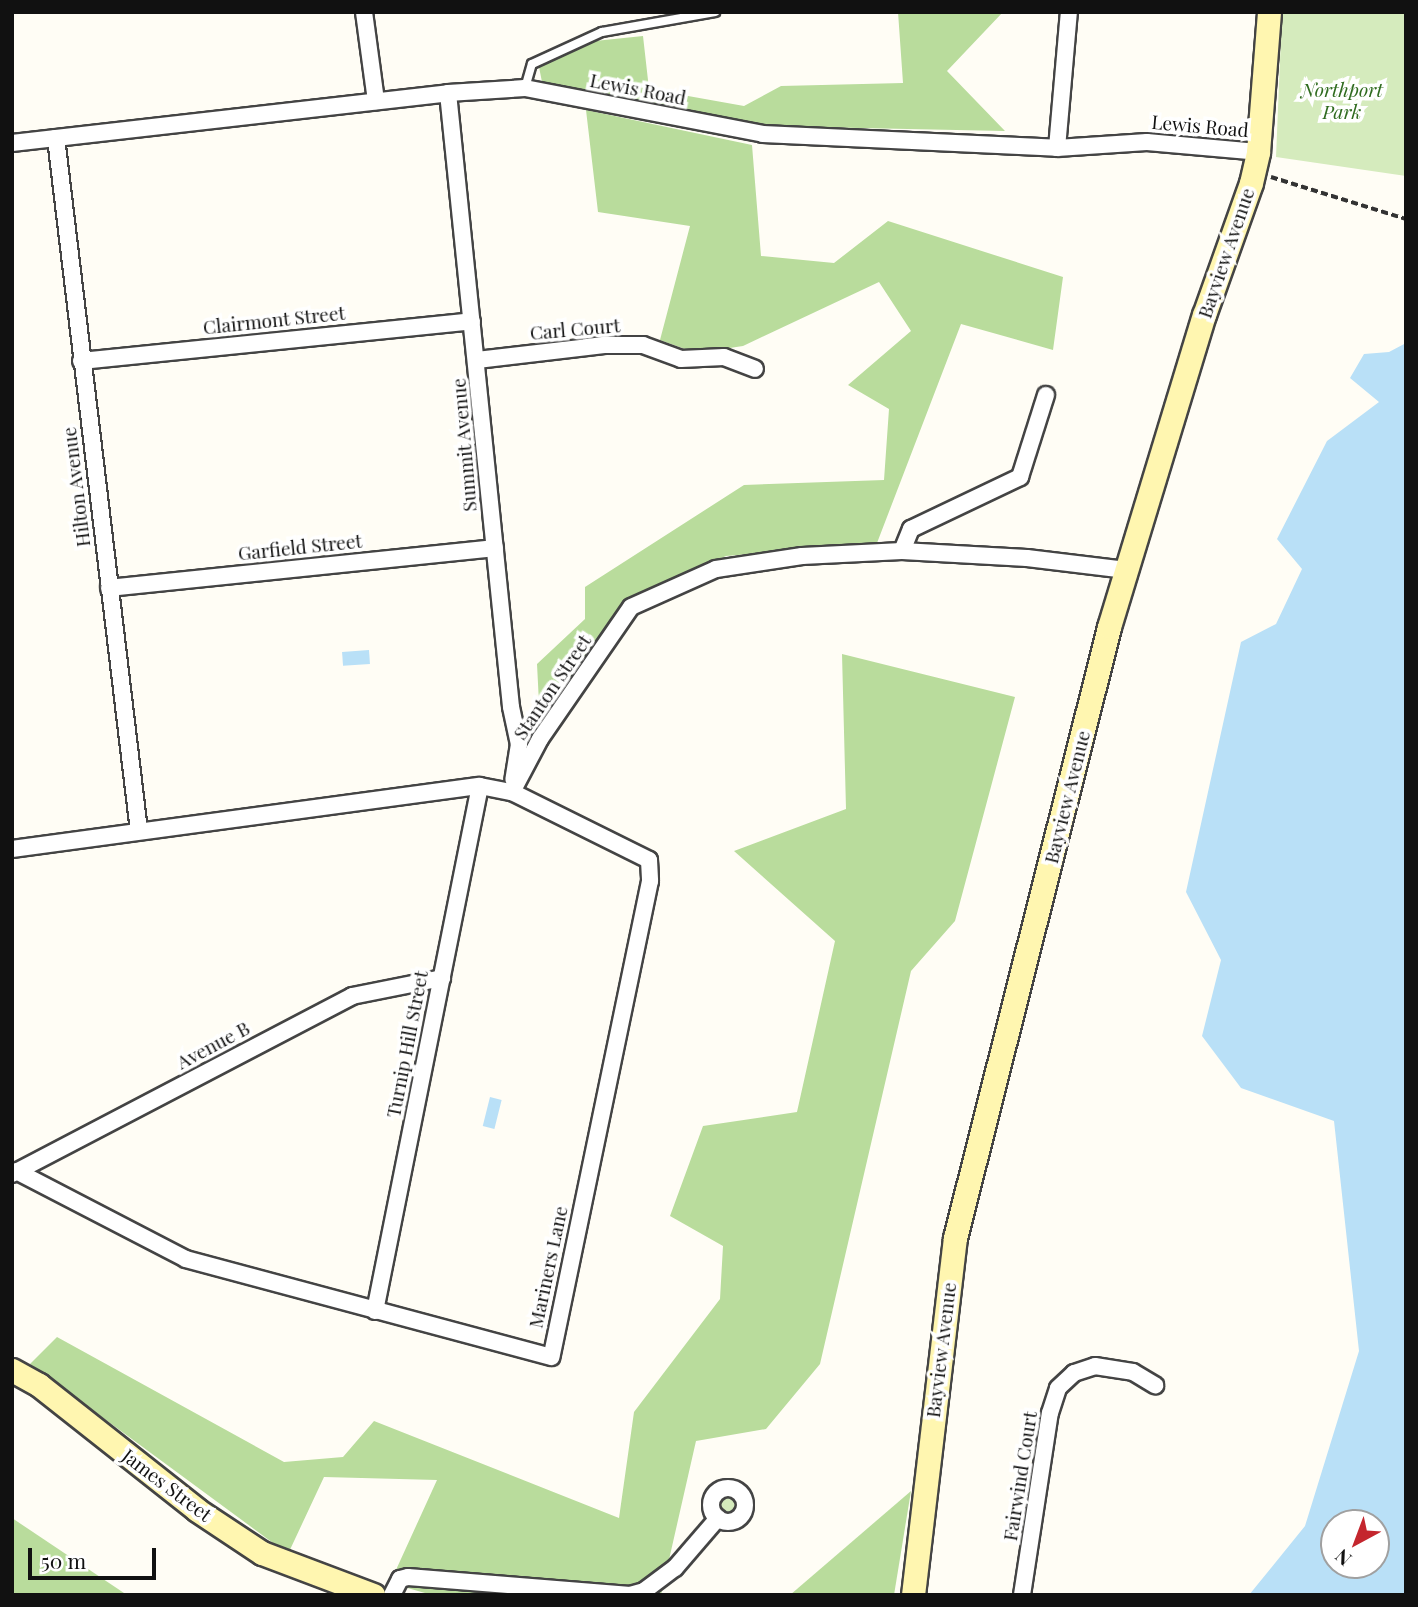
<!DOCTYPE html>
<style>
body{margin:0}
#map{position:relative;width:1418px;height:1607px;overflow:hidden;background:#fffdf5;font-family:"Playfair Display",serif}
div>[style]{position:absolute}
.green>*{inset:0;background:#d5ebbd}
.round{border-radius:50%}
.forest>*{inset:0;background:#b9dc9c}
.water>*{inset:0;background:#b9e0f7;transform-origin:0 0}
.path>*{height:3.5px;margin-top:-1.75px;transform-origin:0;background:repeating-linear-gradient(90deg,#333 0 7px,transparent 0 10.5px)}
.roads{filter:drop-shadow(2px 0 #444) drop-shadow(-2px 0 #444) drop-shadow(0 2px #444) drop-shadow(0 -2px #444)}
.lane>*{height:8px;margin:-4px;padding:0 4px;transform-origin:4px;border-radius:4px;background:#fff}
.street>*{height:16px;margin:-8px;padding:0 8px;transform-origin:8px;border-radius:8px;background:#fff}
.street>.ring{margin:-8px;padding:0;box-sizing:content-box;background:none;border:16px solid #fff;border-radius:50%}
.secondary>*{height:23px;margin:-11.5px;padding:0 11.5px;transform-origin:11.5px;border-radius:11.5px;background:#fff6b0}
span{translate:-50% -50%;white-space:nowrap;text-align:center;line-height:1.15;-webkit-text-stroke:7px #fff;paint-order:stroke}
.street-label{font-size:19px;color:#111}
.park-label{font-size:19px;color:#2f6b1f;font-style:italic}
.frame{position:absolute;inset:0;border:14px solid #111;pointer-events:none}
.north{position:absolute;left:1320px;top:1509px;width:70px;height:70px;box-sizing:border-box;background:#fff;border:2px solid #a0a0a0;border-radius:50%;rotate:221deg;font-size:19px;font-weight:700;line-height:28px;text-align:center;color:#111}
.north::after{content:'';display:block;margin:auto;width:24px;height:32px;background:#c4262e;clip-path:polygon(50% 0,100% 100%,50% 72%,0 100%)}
.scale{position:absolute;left:28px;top:1548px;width:128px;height:32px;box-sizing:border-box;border:4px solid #111;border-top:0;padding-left:9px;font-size:21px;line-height:24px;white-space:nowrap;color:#111;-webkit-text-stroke:5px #fff;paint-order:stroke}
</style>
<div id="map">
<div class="green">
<div style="clip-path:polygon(1282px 12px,1406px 12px,1406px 176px,1276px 157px)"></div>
<div class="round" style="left:716px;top:1493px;width:24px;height:24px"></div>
</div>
<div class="forest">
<div style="clip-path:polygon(898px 12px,1003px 12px,947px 71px,1005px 131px,760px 126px,542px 82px,539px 67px,595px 41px,643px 36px,649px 89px,744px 106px,781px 86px,903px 83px)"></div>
<div style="clip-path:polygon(586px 110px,752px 145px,761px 256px,834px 263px,888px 221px,1063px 277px,1053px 350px,961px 324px,877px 543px,726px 556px,635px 596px,540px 723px,537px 664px,585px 619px,585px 587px,744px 485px,884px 480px,889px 409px,848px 385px,911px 331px,879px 282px,743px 346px,696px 353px,660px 340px,690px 226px,598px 212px)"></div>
<div style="clip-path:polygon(842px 654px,1015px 697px,955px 921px,911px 971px,820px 1364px,766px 1429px,696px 1441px,661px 1595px,432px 1595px,390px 1583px,437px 1480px,324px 1477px,288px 1554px,30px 1364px,57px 1337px,284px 1462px,343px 1457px,374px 1421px,619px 1518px,634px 1412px,720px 1299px,723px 1246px,670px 1216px,703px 1126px,797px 1112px,835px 941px,734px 851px,846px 809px)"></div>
<div style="clip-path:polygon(911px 1491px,894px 1595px,790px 1595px)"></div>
<div style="clip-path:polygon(12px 1518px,127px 1595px,12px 1595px)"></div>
</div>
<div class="water">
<div style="clip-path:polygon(evenodd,1406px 343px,1406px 1595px,1249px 1595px,1305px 1526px,1359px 1351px,1334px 1121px,1241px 1088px,1202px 1036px,1221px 960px,1186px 892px,1241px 642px,1276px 624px,1302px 569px,1277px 539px,1327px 441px,1379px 402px,1350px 378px,1364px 354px,1389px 352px,1406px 343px,1334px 1523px,1376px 1523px,1376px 1565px,1334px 1565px,1334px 1523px)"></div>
<div style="left:369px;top:650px;width:14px;height:27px;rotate:86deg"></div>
<div style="left:490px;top:1097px;width:12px;height:30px;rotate:14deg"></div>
</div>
<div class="path">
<div style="left:1271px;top:177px;width:141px;rotate:17.3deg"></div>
</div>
<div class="roads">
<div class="lane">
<div style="left:525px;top:88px;width:25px;rotate:-74deg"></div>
<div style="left:532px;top:64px;width:77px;rotate:-24.6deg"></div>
<div style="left:602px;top:32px;width:115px;rotate:-10deg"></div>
</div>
<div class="street">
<div style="left:364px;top:12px;width:90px;rotate:82.3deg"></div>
<div style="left:448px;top:93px;width:617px;rotate:84.14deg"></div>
<div style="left:511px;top:707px;width:38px;rotate:78deg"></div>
<div style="left:519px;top:744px;width:36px;rotate:99deg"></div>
<div style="left:56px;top:138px;width:698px;rotate:83.17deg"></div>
<div style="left:12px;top:143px;width:439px;rotate:-6.5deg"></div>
<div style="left:448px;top:93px;width:77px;rotate:-3.7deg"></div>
<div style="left:525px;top:88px;width:242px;rotate:10.9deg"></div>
<div style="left:763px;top:134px;width:294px;rotate:2.7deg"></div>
<div style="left:1057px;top:148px;width:90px;rotate:-3.8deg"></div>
<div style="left:1147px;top:142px;width:111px;rotate:5.1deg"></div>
<div style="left:1057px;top:148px;width:137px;rotate:-85deg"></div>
<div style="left:477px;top:360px;width:128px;rotate:-6.7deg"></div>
<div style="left:604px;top:345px;width:39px"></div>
<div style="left:643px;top:345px;width:40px;rotate:20.2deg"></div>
<div style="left:681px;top:359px;width:43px;rotate:-2.7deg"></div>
<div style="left:724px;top:357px;width:33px;rotate:21deg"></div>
<div style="left:81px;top:361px;width:393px;rotate:-5.8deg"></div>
<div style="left:902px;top:551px;width:24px;rotate:-68deg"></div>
<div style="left:911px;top:529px;width:121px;rotate:-25.5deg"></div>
<div style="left:1020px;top:477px;width:86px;rotate:-72.4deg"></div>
<div style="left:109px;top:588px;width:388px;rotate:-5.9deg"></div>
<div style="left:512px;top:792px;width:60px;rotate:-62.2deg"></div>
<div style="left:540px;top:739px;width:160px;rotate:-55.4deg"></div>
<div style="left:631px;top:607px;width:93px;rotate:-24.1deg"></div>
<div style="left:716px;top:569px;width:87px;rotate:-8.6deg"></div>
<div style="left:802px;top:556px;width:100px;rotate:-2.9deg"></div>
<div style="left:902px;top:551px;width:125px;rotate:3.2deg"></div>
<div style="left:1027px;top:558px;width:100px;rotate:6.9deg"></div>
<div style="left:12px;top:849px;width:472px;rotate:-7.7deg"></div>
<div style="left:480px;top:786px;width:33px;rotate:11deg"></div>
<div style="left:512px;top:792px;width:153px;rotate:26.4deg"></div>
<div style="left:649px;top:860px;width:21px;rotate:87deg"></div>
<div style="left:650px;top:881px;width:486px;rotate:101.7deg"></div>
<div style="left:551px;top:1357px;width:378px;rotate:-165deg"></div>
<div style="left:186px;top:1259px;width:191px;rotate:-152.6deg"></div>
<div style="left:12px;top:1174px;width:384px;rotate:-27.6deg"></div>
<div style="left:352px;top:996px;width:92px;rotate:-11.3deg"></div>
<div style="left:375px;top:1311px;width:535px;rotate:-78.69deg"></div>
<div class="ring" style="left:711px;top:1488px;width:18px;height:18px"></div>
<div style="left:392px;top:1595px;width:18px;rotate:-63deg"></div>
<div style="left:400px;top:1579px;width:8px;rotate:-14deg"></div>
<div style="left:408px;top:1577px;width:223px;rotate:4.6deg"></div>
<div style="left:630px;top:1595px;width:15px;rotate:-16deg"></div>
<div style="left:644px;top:1591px;width:39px;rotate:-37deg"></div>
<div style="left:675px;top:1568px;width:66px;rotate:-49.3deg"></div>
<div style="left:1022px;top:1595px;width:184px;rotate:-81.3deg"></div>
<div style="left:1050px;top:1413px;width:26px;rotate:-72deg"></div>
<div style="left:1058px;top:1388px;width:22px;rotate:-43deg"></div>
<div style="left:1074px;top:1373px;width:22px;rotate:-18deg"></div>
<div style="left:1095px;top:1366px;width:38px;rotate:9deg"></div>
<div style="left:1133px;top:1372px;width:26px;rotate:31deg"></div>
</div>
<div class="secondary">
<div style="left:12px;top:1370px;width:31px;rotate:29deg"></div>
<div style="left:39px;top:1385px;width:201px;rotate:38.3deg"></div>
<div style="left:197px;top:1510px;width:78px;rotate:33.5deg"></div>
<div style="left:262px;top:1553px;width:119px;rotate:20.7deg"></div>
<div style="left:913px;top:1595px;width:359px;rotate:-83.3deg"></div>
<div style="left:955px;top:1238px;width:630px;rotate:-75.85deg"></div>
<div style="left:1109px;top:627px;width:326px;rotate:-73.1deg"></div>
<div style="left:1204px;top:315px;width:140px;rotate:-70.4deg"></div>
<div style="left:1251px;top:183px;width:32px;rotate:-77deg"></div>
<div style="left:1258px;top:152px;width:140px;rotate:-85.5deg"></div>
</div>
</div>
<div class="street-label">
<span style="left:638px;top:89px;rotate:11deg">Lewis Road</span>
<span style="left:1200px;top:126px;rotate:5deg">Lewis Road</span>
<span style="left:1226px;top:253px;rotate:-71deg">Bayview Avenue</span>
<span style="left:274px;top:320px;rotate:-6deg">Clairmont Street</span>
<span style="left:575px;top:329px;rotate:-5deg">Carl Court</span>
<span style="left:464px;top:445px;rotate:-95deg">Summit Avenue</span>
<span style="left:76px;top:487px;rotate:-97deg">Hilton Avenue</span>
<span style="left:300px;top:547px;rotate:-6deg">Garfield Street</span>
<span style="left:552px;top:687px;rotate:-56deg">Stanton Street</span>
<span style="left:1067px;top:797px;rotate:-76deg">Bayview Avenue</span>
<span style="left:407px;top:1044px;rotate:-79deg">Turnip Hill Street</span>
<span style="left:213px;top:1045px;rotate:-28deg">Avenue B</span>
<span style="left:548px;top:1267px;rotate:-78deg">Mariners Lane</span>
<span style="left:941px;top:1350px;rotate:-83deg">Bayview Avenue</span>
<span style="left:1020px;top:1476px;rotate:-81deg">Fairwind Court</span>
<span style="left:167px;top:1485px;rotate:37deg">James Street</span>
</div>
<div class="park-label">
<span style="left:1342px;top:101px">Northport<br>Park</span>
</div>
<div class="frame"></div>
<div class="north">N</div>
<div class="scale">50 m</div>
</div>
